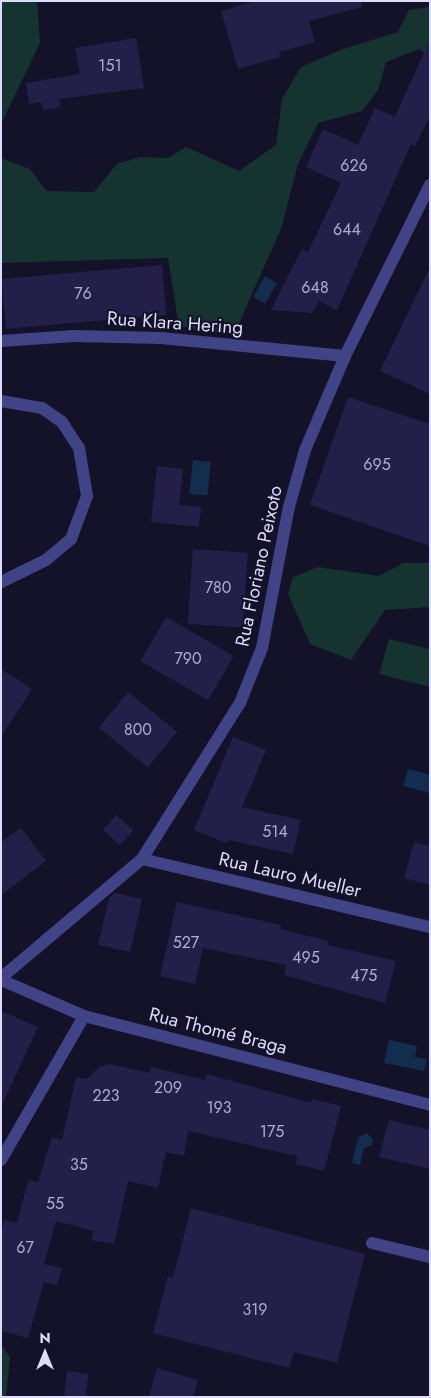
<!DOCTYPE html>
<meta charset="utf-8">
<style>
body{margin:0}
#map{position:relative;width:431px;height:1398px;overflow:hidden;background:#141229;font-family:Jost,sans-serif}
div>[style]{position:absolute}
.green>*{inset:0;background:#15332f}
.water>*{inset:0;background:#122d4d;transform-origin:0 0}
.building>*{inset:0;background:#241f49;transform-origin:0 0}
.minor>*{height:12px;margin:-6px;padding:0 6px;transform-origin:6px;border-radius:6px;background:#404386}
.tertiary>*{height:12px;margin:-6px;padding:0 6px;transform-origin:6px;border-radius:6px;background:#404386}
span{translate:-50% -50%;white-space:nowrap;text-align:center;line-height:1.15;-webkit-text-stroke:4px #141229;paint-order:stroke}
.number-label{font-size:16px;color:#afadd0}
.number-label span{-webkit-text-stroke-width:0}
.street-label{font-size:19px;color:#dddcfd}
.frame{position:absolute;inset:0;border:2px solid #dddcfd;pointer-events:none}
.north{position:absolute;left:20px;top:1328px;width:50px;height:50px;-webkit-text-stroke:4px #141229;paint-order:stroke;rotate:0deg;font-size:14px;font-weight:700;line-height:20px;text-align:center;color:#dddcfd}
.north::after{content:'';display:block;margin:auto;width:18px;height:22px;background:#dddcfd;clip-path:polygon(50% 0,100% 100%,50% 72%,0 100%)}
</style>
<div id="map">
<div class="green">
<div style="clip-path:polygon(1px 1px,37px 1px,40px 43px,1px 124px)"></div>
<div style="clip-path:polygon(430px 7px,430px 57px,419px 49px,386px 62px,378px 90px,362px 111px,318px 123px,298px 164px,281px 229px,235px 332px,216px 333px,179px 326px,168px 258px,1px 263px,1px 158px,30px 169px,46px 191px,94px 192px,117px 164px,140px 157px,168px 158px,186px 147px,239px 171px,276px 145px,282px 99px,301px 67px,340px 50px,398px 32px,409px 10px)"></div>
<div style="clip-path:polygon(403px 563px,430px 563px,430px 607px,385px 610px,351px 660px,310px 644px,288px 594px,293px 577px,318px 567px,379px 576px)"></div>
<div style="clip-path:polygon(389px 639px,430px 649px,430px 687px,379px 674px)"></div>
<div style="clip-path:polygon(1px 1345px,10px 1357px,6px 1397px,1px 1397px)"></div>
</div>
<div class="water">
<div style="left:265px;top:276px;width:14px;height:24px;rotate:30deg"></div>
<div style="left:193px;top:460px;width:18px;height:34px;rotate:6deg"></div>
<div style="clip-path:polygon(408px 769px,430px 775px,430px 793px,403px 786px)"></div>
<div style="clip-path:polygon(389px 1040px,417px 1046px,415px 1057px,427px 1059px,424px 1071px,384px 1063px)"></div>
<div style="clip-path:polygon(366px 1133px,373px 1139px,372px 1145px,364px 1148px,360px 1165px,352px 1163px,358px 1138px)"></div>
</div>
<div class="building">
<div style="clip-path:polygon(256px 1px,361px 1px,362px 7px,309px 21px,315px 42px,279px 52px,280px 57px,238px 69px,221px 11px)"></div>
<div style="clip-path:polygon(136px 38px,144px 88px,59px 99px,61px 107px,43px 110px,41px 102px,29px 104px,26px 83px,80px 74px,75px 48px)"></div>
<div style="clip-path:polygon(430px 39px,430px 116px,415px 146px,411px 144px,337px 310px,319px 301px,312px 313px,271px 310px,302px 249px,308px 252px,341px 183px,306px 167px,323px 129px,358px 145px,375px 108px,395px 117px)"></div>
<div style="left:162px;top:265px;width:50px;height:161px;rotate:85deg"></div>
<div style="clip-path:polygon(430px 267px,430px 394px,380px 371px)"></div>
<div style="clip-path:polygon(348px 397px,430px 424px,430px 546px,310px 505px)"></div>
<div style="clip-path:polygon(157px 466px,183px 469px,179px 505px,201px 507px,199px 527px,151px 522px)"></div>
<div style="left:193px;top:549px;width:55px;height:75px;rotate:4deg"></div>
<div style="left:166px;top:617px;width:78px;height:51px;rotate:30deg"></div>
<div style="clip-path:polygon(1px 669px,32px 689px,1px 737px)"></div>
<div style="left:128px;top:692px;width:63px;height:46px;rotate:39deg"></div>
<div style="clip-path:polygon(233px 737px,266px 750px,242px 807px,301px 820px,293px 854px,229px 840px,227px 843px,194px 830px)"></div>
<div style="left:116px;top:815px;width:23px;height:20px;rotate:41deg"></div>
<div style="clip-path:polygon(21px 828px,46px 861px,1px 895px,1px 842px)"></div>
<div style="clip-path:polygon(414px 842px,430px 846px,430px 885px,404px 878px)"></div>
<div style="clip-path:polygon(115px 893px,142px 899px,130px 952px,98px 945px,109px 898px)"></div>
<div style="clip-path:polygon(177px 902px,281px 925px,280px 929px,328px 941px,328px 945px,396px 961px,385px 1003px,284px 975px,286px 965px,203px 948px,195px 984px,160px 976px)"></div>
<div style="clip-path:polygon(1px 1011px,38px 1027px,1px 1107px)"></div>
<div style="clip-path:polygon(110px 1064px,150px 1073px,151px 1067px,205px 1080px,207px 1074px,311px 1103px,312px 1099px,341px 1106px,324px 1171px,296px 1164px,297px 1156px,188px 1131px,184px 1156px,166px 1152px,158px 1188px,128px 1181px,114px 1244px,92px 1240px,93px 1231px,56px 1221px,44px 1264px,62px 1268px,57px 1285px,44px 1282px,28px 1338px,1px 1331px,1px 1231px,4px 1220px,17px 1223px,28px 1180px,38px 1182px,52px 1137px,62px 1140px,76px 1077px,87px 1079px,100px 1066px)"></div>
<div style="clip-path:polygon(389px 1120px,430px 1130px,430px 1169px,379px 1157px)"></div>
<div style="clip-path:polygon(191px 1208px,365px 1254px,337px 1363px,294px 1352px,289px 1368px,153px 1333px,168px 1276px,173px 1278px)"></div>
<div style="clip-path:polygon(157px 1368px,198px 1380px,193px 1397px,149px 1397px)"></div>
<div style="clip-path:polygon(67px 1371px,88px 1374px,86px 1397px,64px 1397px)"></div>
</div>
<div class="minor">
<div style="left:1px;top:341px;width:73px;rotate:-3.9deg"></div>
<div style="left:74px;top:336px;width:87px;rotate:1.3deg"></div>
<div style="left:161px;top:338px;width:185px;rotate:5.6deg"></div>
<div style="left:1px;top:401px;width:42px;rotate:9.7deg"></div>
<div style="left:42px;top:408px;width:24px;rotate:35deg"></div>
<div style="left:62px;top:422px;width:31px;rotate:57deg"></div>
<div style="left:79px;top:448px;width:49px;rotate:80.5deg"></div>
<div style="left:87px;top:496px;width:46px;rotate:110.4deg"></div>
<div style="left:71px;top:539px;width:33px;rotate:140deg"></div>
<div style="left:46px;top:560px;width:50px;rotate:153.9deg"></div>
<div style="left:1px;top:1160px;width:166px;rotate:-60deg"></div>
<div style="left:372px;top:1243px;width:60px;rotate:13.6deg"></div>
</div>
<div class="tertiary">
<div style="left:142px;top:859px;width:296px;rotate:13.3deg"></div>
<div style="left:1px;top:978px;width:185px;rotate:-40.2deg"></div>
<div style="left:142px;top:859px;width:184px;rotate:-57.9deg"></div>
<div style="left:240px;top:703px;width:59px;rotate:-68.2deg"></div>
<div style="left:262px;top:648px;width:144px;rotate:-79.2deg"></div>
<div style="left:289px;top:507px;width:59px;rotate:-74.3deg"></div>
<div style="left:305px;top:450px;width:102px;rotate:-66.9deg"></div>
<div style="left:345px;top:356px;width:191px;rotate:-63.6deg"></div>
<div style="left:1px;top:980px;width:90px;rotate:23.4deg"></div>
<div style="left:84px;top:1016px;width:357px;rotate:14.4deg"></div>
</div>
<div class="number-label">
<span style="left:110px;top:66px">151</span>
<span style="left:354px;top:166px">626</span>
<span style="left:347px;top:230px">644</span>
<span style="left:315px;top:288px">648</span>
<span style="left:83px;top:294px">76</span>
<span style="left:377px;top:465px">695</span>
<span style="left:218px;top:588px">780</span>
<span style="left:188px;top:659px">790</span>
<span style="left:138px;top:730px">800</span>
<span style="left:275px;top:832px">514</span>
<span style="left:186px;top:943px">527</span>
<span style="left:306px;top:958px">495</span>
<span style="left:364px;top:976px">475</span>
<span style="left:168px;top:1088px">209</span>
<span style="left:106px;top:1096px">223</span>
<span style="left:219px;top:1108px">193</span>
<span style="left:272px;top:1132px">175</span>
<span style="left:79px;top:1165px">35</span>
<span style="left:55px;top:1204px">55</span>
<span style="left:25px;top:1248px">67</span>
<span style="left:255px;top:1310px">319</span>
</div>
<div class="street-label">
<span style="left:175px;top:323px;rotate:4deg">Rua Klara Hering</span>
<span style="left:259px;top:566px;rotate:-78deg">Rua Floriano Peixoto</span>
<span style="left:290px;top:875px;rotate:13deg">Rua Lauro Mueller</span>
<span style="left:218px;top:1031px;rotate:14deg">Rua Thomé Braga</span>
</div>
<div class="frame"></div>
<div class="north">N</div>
</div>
